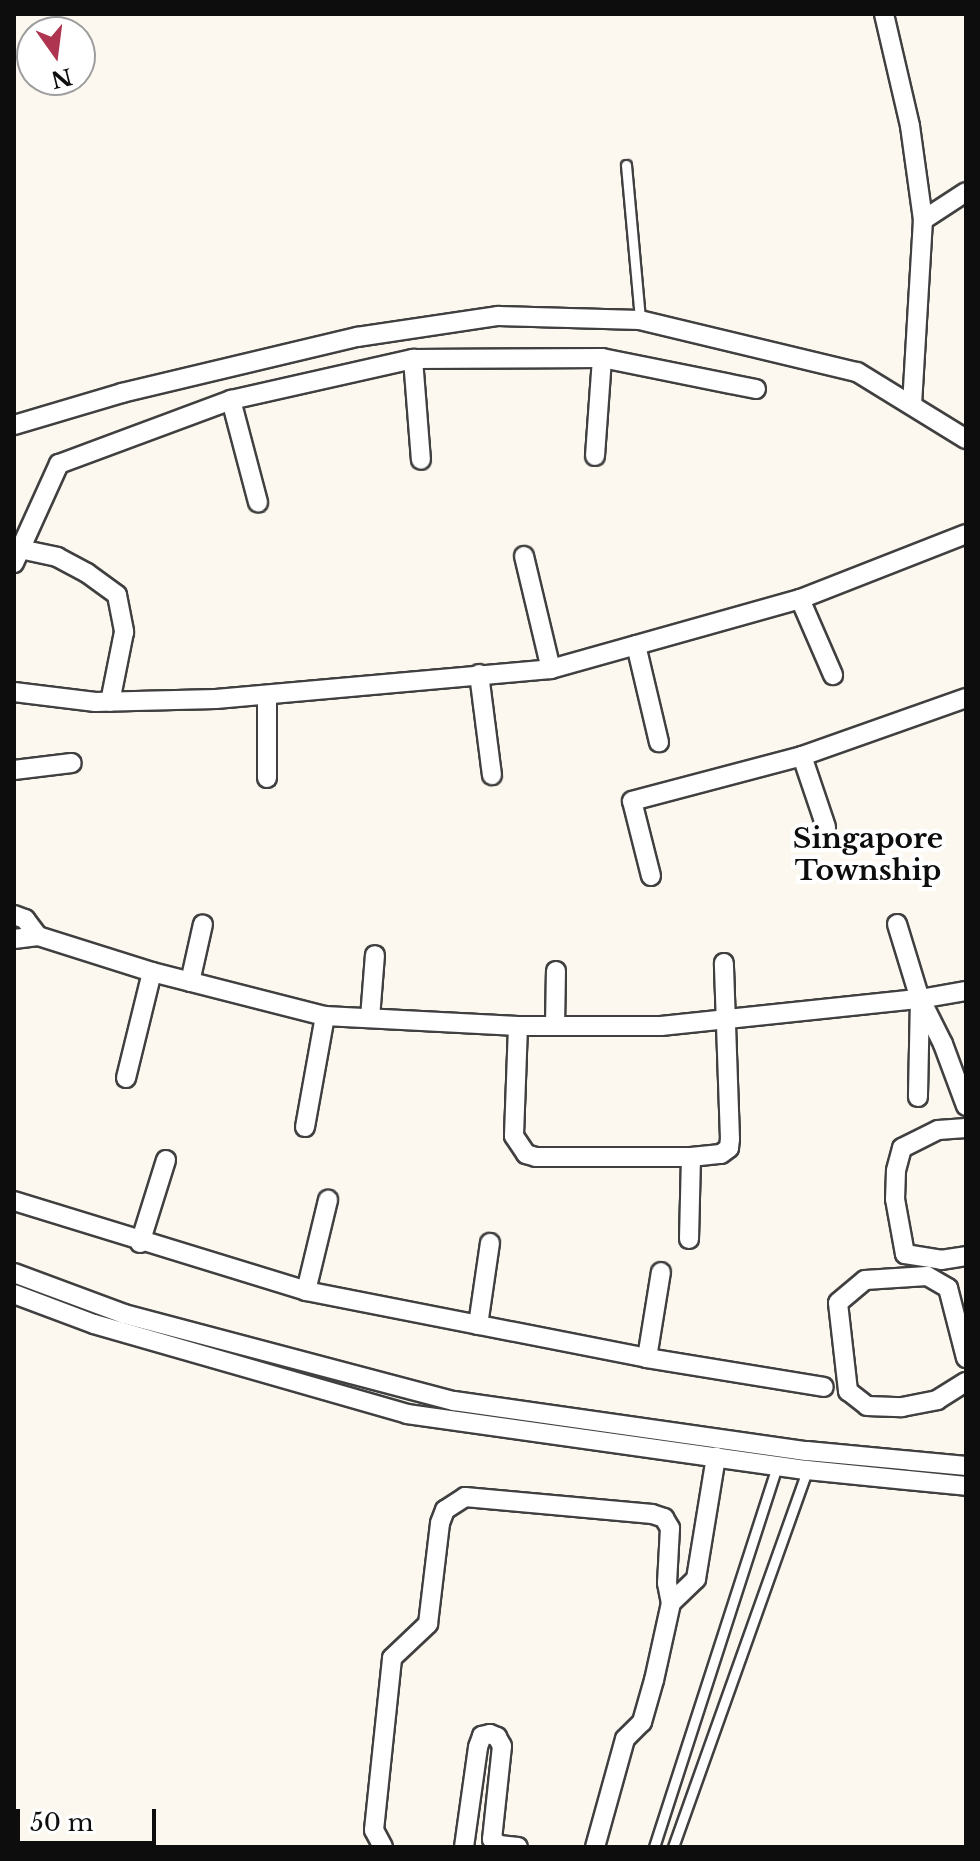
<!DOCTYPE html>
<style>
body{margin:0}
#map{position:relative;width:980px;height:1861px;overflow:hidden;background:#fdf8ef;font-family:"Libre Baskerville",serif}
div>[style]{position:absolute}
.roads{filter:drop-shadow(2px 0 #404040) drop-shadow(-2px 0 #404040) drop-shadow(0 2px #404040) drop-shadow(0 -2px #404040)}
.service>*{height:9px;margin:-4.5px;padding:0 4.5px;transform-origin:4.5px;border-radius:4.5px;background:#fff}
.minor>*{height:18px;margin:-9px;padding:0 9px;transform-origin:9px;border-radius:9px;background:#fff}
span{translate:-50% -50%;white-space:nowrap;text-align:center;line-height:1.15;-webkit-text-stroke:8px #fff;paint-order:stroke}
.quarter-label{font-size:28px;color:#0d0d0d;font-weight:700}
.frame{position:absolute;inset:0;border:16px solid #0d0d0d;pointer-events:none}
.north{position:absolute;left:16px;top:16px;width:80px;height:80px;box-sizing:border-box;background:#fff;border:2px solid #9e9e9e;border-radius:50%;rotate:166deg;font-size:22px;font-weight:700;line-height:32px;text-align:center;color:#0d0d0d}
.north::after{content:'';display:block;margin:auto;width:28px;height:36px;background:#ae344f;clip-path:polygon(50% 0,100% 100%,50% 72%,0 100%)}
.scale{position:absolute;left:16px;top:1809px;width:140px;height:36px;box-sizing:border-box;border:4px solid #0d0d0d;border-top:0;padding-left:10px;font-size:24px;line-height:28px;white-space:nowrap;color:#0d0d0d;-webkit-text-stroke:6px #fff;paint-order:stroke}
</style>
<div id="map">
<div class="roads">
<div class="service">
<div style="left:626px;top:165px;width:156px;rotate:84.8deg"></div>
<div style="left:654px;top:1847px;width:400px;rotate:-72.1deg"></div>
<div style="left:673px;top:1847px;width:400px;rotate:-70.4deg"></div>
</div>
<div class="minor">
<div style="left:884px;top:14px;width:115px;rotate:76.9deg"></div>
<div style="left:910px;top:126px;width:95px;rotate:82.1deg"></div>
<div style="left:413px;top:359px;width:101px;rotate:85.5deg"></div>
<div style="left:231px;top:400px;width:106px;rotate:75.2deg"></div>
<div style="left:912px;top:405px;width:185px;rotate:-86.6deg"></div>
<div style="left:923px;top:220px;width:51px;rotate:-33.1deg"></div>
<div style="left:14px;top:425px;width:113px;rotate:-16.5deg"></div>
<div style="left:122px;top:393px;width:242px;rotate:-13.4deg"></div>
<div style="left:357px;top:337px;width:143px;rotate:-8.5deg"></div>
<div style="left:498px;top:316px;width:142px;rotate:1.6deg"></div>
<div style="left:640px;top:320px;width:223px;rotate:13.5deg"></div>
<div style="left:857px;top:372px;width:128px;rotate:31.6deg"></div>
<div style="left:595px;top:456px;width:98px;rotate:-85.9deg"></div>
<div style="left:20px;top:549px;width:38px;rotate:12deg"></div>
<div style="left:57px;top:557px;width:34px;rotate:28deg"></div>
<div style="left:87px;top:573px;width:37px;rotate:36deg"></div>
<div style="left:117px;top:595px;width:38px;rotate:79deg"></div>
<div style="left:124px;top:632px;width:71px;rotate:101.3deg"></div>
<div style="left:524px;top:556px;width:116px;rotate:76.6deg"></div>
<div style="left:14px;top:563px;width:109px;rotate:-65.6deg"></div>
<div style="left:59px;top:464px;width:184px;rotate:-20.4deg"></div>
<div style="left:231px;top:400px;width:187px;rotate:-12.7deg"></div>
<div style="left:413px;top:359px;width:189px;rotate:-0.3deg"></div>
<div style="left:602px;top:358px;width:157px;rotate:11.4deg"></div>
<div style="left:800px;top:599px;width:83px;rotate:66.5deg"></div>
<div style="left:636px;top:645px;width:100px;rotate:76.7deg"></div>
<div style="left:479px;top:674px;width:102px;rotate:82.7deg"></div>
<div style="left:14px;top:692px;width:82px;rotate:7deg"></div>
<div style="left:95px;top:702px;width:121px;rotate:-1.4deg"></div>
<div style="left:216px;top:699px;width:336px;rotate:-5.1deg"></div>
<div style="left:551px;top:669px;width:259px;rotate:-15.7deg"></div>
<div style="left:800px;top:599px;width:178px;rotate:-21.4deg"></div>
<div style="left:802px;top:756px;width:75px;rotate:71.3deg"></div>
<div style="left:14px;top:770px;width:58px;rotate:-6.9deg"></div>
<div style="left:267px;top:778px;width:81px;rotate:-90deg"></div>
<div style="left:651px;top:876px;width:77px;rotate:-104.2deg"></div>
<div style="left:632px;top:801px;width:176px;rotate:-14.8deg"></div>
<div style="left:802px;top:756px;width:174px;rotate:-19.5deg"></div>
<div style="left:14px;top:915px;width:12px;rotate:20deg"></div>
<div style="left:25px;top:919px;width:21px;rotate:53deg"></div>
<div style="left:897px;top:924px;width:78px;rotate:73deg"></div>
<div style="left:920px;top:999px;width:98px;rotate:91.2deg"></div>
<div style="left:14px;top:939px;width:24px;rotate:-7deg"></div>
<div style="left:38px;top:936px;width:120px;rotate:17.5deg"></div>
<div style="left:152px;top:972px;width:179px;rotate:14.3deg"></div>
<div style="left:325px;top:1016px;width:193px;rotate:3deg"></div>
<div style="left:518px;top:1026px;width:143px"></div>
<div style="left:661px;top:1026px;width:260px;rotate:-6deg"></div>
<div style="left:920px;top:999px;width:47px;rotate:-9.9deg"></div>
<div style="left:190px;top:982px;width:59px;rotate:-77.4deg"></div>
<div style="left:922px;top:1002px;width:47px;rotate:63.4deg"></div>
<div style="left:943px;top:1044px;width:66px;rotate:69.6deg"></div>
<div style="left:370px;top:1018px;width:63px;rotate:-85.5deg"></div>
<div style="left:518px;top:1026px;width:110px;rotate:92.1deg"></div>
<div style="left:514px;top:1136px;width:22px;rotate:56deg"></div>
<div style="left:526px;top:1154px;width:10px;rotate:17deg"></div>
<div style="left:536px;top:1157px;width:155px"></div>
<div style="left:555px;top:1026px;width:55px;rotate:-89deg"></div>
<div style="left:126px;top:1078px;width:109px;rotate:-76.2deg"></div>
<div style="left:305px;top:1127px;width:113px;rotate:-79.8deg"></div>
<div style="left:966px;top:1128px;width:28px;rotate:176deg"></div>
<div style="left:938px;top:1130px;width:40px;rotate:153.4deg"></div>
<div style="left:902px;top:1148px;width:24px;rotate:105deg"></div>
<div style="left:896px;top:1171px;width:28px;rotate:92deg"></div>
<div style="left:895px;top:1199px;width:56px;rotate:79.7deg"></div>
<div style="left:905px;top:1254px;width:36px;rotate:9deg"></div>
<div style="left:941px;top:1260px;width:25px;rotate:-9deg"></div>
<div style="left:14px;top:1201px;width:306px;rotate:17.1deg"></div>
<div style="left:306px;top:1291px;width:348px;rotate:11.1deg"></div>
<div style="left:647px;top:1358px;width:179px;rotate:9.3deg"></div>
<div style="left:689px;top:1239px;width:82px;rotate:-88.6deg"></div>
<div style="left:691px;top:1157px;width:30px;rotate:-6deg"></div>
<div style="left:721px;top:1154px;width:10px;rotate:-37deg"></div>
<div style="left:729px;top:1148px;width:9px;rotate:-84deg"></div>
<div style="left:730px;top:1139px;width:176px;rotate:-92deg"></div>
<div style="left:140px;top:1243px;width:87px;rotate:-72.6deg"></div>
<div style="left:14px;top:1273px;width:117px;rotate:20.4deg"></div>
<div style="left:124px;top:1314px;width:341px;rotate:14.8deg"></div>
<div style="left:454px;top:1401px;width:357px;rotate:8.1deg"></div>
<div style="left:807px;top:1451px;width:160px;rotate:5.4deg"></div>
<div style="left:306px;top:1291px;width:94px;rotate:-76.4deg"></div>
<div style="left:14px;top:1294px;width:85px;rotate:20.6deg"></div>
<div style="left:94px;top:1324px;width:326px;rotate:16deg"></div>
<div style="left:407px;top:1414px;width:404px;rotate:8deg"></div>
<div style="left:807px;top:1470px;width:160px;rotate:5.7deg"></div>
<div style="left:478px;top:1325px;width:83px;rotate:-81.7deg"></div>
<div style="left:647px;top:1358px;width:87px;rotate:-80.8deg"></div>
<div style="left:966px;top:1358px;width:72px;rotate:-104.4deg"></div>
<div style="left:948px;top:1288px;width:24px;rotate:-150deg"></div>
<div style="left:927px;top:1276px;width:62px;rotate:176.3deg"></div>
<div style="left:865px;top:1280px;width:35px;rotate:140deg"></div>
<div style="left:838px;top:1303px;width:89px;rotate:83.5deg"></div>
<div style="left:848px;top:1391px;width:24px;rotate:38deg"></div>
<div style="left:867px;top:1406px;width:35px;rotate:2deg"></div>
<div style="left:902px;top:1407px;width:36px;rotate:-11deg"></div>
<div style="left:937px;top:1400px;width:34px;rotate:-32deg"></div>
<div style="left:671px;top:1603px;width:35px;rotate:-44deg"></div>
<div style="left:696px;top:1579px;width:124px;rotate:-80.7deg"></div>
<div style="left:383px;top:1847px;width:19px;rotate:-118deg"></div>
<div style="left:374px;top:1830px;width:173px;rotate:-84deg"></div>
<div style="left:392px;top:1658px;width:50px;rotate:-43.4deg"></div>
<div style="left:428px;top:1624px;width:102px;rotate:-83.2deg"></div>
<div style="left:440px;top:1523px;width:14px;rotate:-69deg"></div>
<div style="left:445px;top:1510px;width:24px;rotate:-33deg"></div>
<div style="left:465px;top:1497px;width:188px;rotate:5.2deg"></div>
<div style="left:652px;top:1514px;width:13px;rotate:18deg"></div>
<div style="left:664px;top:1518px;width:12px;rotate:59deg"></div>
<div style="left:670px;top:1528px;width:55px;rotate:93.1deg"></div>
<div style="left:667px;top:1583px;width:20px;rotate:79deg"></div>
<div style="left:671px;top:1603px;width:79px;rotate:102.4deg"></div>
<div style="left:654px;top:1680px;width:44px;rotate:105.9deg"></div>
<div style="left:642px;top:1722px;width:24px;rotate:135deg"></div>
<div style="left:625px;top:1739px;width:112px;rotate:105.5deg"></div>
<div style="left:464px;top:1847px;width:101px;rotate:-82deg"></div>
<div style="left:478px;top:1747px;width:12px;rotate:-70deg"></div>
<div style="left:482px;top:1736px;width:8px;rotate:-14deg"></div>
<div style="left:490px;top:1734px;width:8px;rotate:23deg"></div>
<div style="left:497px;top:1737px;width:10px;rotate:61deg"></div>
<div style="left:502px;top:1746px;width:94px;rotate:96.1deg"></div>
<div style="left:492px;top:1839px;width:9px;rotate:41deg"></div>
<div style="left:499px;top:1845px;width:19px;rotate:6deg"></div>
</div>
</div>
<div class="quarter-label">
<span style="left:868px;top:855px">Singapore<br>Township</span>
</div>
<div class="frame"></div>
<div class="north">N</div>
<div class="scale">50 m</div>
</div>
